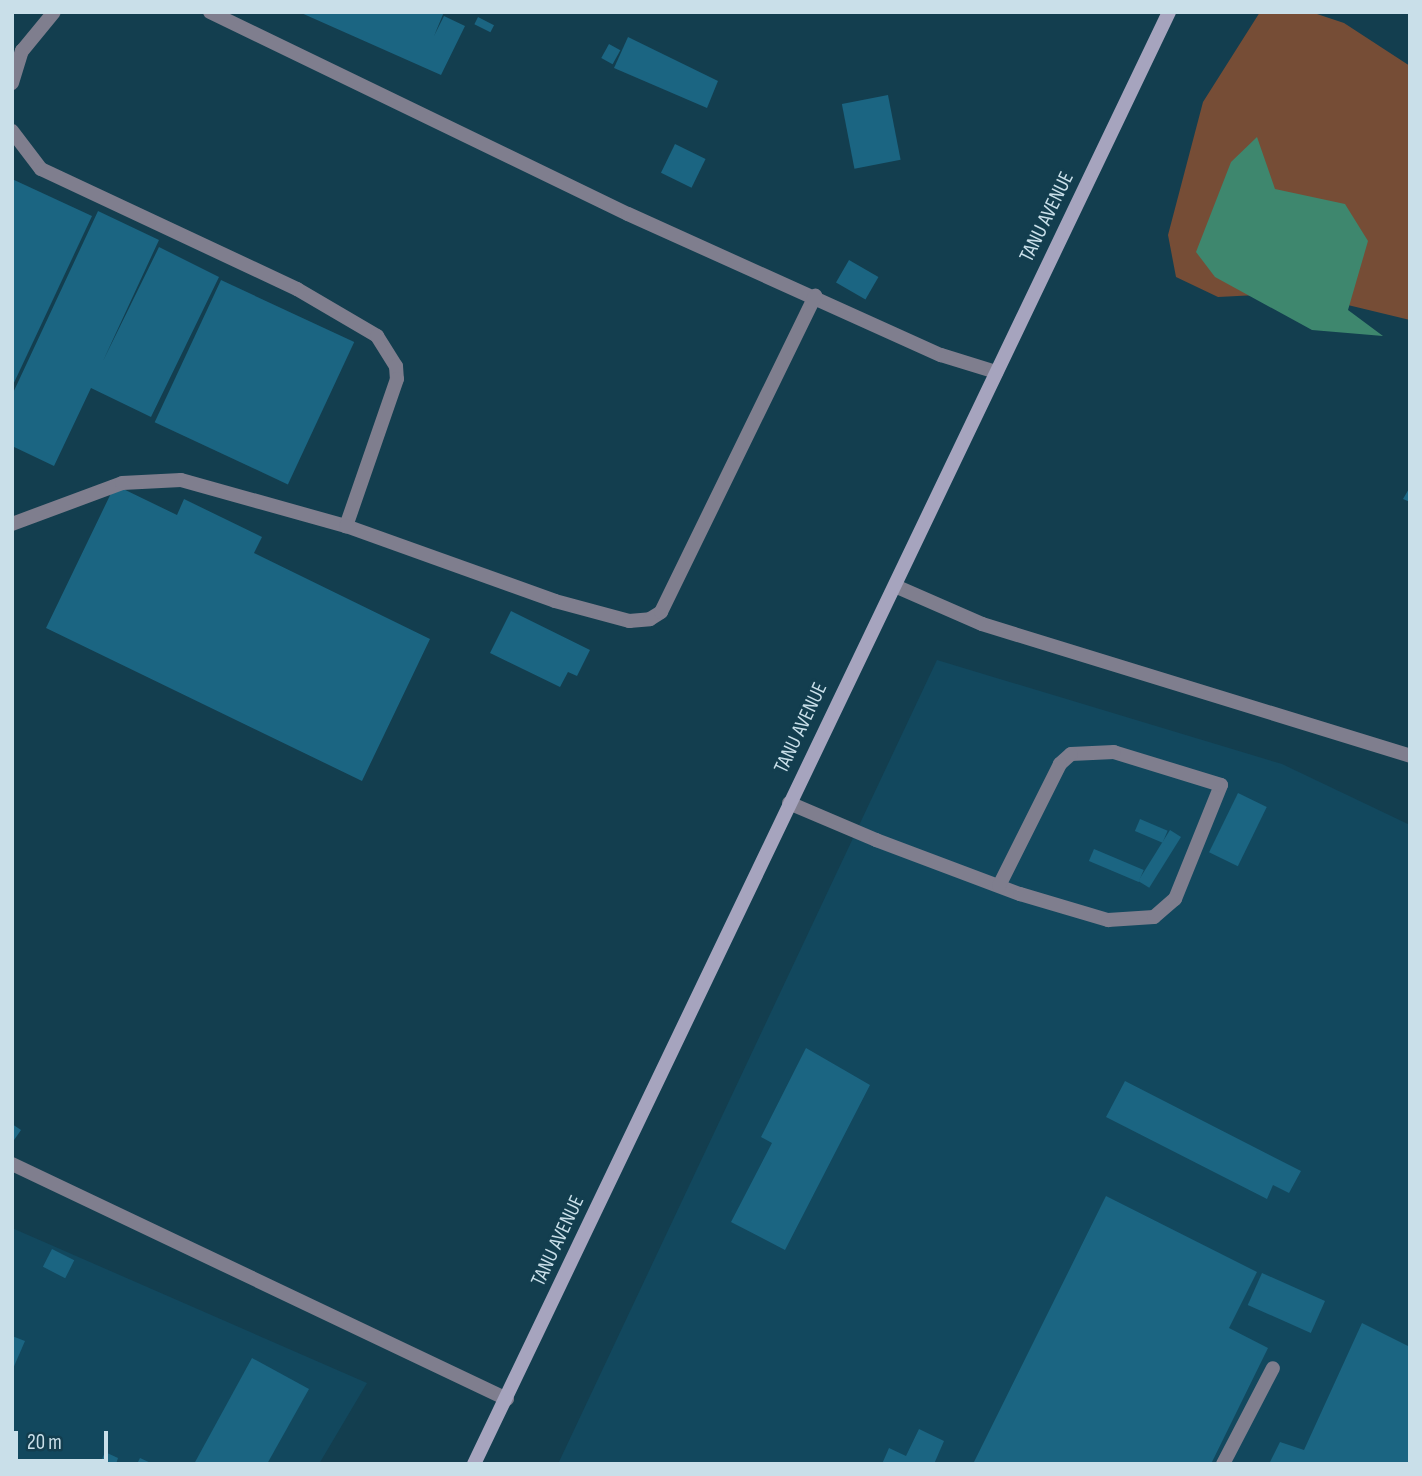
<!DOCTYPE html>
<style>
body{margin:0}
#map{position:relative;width:1422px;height:1476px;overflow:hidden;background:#133e4f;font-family:"Sofia Sans Condensed",sans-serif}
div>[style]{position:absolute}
.built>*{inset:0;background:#12485e}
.green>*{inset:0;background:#764d36}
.water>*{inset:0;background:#3e876e}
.building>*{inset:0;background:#1b6582;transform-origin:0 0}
.lane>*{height:14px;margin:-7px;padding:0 7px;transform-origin:7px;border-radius:7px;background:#7f7e8e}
.secondary>*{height:14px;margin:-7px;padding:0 7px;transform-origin:7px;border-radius:7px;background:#a6a4be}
span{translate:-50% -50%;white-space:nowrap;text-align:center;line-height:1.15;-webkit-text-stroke:6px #133e4f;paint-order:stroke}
.street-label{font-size:21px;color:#c9dfe9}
.frame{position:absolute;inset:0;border:14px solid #c9dfe9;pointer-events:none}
.scale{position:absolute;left:14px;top:1431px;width:94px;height:32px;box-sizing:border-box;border:4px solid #c9dfe9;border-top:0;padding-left:9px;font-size:21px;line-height:24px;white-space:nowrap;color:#c9dfe9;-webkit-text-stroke:5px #133e4f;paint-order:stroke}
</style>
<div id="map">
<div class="built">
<div style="clip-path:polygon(937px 660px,1282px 764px,1410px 825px,1410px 1464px,558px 1464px)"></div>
<div style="clip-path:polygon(12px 1228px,367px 1383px,319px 1464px,12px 1464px)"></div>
</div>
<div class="green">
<div style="clip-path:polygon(1260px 12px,1311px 12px,1344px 23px,1410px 66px,1410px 320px,1298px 293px,1218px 297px,1176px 277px,1168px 235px,1203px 102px)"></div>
</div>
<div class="water">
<div style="clip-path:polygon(1257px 137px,1275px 189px,1345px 204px,1368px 241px,1348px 310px,1383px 336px,1312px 330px,1215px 277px,1196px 252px,1231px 162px)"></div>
</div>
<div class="building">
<div style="clip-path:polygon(299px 12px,444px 12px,434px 36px,444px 16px,465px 26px,441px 75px)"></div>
<div style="left:478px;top:17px;width:18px;height:8px;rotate:27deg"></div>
<div style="clip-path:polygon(628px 37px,718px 81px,707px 108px,614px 68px)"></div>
<div style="left:609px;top:44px;width:13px;height:16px;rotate:29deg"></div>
<div style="left:888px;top:95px;width:66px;height:47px;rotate:79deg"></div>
<div style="left:675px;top:144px;width:34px;height:32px;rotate:26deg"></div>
<div style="clip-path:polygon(12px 179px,92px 216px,12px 387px)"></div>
<div style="clip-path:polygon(98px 211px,159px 240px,103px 361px,159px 247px,219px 277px,151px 417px,91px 388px,54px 466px,12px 446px,12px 395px)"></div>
<div style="left:849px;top:260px;width:34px;height:26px;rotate:30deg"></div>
<div style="left:221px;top:280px;width:147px;height:157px;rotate:25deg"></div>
<div style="clip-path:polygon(115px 485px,177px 515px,184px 499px,262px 537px,254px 553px,430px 639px,362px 781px,46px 628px)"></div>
<div style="clip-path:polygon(1410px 487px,1410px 502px,1403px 499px)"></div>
<div style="clip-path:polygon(511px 611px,590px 650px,577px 676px,568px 672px,560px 687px,490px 653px)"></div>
<div style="left:1238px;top:793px;width:32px;height:66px;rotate:26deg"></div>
<div style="left:1140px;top:819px;width:30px;height:13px;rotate:23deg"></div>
<div style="left:1170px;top:830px;width:13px;height:60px;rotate:32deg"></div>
<div style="left:1094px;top:849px;width:54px;height:13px;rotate:23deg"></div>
<div style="clip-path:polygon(806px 1048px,870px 1085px,785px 1250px,731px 1222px,772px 1143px,761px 1137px)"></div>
<div style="clip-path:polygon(1125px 1081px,1301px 1171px,1289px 1193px,1273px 1185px,1267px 1199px,1106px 1117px)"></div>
<div style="clip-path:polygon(12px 1124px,21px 1130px,12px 1143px)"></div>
<div style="clip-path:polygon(1106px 1196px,1257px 1272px,1229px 1328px,1268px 1348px,1211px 1464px,973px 1464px)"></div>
<div style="left:52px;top:1249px;width:25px;height:20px;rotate:27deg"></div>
<div style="left:1262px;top:1273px;width:69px;height:35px;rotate:24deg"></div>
<div style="clip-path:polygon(1362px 1323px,1410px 1347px,1410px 1464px,1269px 1464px,1280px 1442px,1304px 1450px)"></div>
<div style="clip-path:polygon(12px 1336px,25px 1341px,12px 1371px)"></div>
<div style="clip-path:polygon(252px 1358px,309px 1389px,267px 1464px,194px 1464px)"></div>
<div style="clip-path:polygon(919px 1429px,944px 1441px,934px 1464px,882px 1464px,889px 1448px,906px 1456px)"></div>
<div style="clip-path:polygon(105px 1452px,118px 1458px,116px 1464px,100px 1464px)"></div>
<div style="clip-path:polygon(140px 1458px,153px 1464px,137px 1464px)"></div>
</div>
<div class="lane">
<div style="left:210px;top:12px;width:464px;rotate:25.8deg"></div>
<div style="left:628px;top:214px;width:343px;rotate:24.3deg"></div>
<div style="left:941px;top:355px;width:58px;rotate:17.2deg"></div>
<div style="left:12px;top:83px;width:34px;rotate:-73deg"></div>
<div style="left:22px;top:51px;width:50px;rotate:-50.6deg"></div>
<div style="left:12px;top:131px;width:48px;rotate:52.7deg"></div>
<div style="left:41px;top:169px;width:283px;rotate:25.1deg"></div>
<div style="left:297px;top:289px;width:93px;rotate:30.4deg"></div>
<div style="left:377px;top:336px;width:36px;rotate:58deg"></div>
<div style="left:396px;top:366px;width:13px;rotate:86deg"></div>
<div style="left:397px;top:379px;width:156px;rotate:109.1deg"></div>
<div style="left:12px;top:524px;width:117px;rotate:-20.4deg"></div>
<div style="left:122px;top:483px;width:59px;rotate:-2.9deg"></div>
<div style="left:181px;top:480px;width:171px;rotate:15.6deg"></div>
<div style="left:346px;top:526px;width:222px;rotate:19.7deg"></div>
<div style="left:555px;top:601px;width:77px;rotate:15.1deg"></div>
<div style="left:629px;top:621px;width:21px;rotate:-5deg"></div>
<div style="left:650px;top:619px;width:13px;rotate:-32deg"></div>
<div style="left:661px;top:612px;width:352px;rotate:-64deg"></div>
<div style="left:895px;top:586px;width:95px;rotate:23.6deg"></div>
<div style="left:982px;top:624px;width:448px;rotate:17.1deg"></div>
<div style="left:789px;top:803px;width:95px;rotate:23deg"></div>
<div style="left:876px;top:840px;width:154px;rotate:20.6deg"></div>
<div style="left:1020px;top:894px;width:92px;rotate:16.5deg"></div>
<div style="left:1108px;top:920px;width:46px;rotate:-3.7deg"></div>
<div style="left:1154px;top:917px;width:28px;rotate:-41deg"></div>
<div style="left:1175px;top:899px;width:123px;rotate:-68deg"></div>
<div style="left:1221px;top:785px;width:112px;rotate:-162.9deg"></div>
<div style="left:1114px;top:752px;width:43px;rotate:177.3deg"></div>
<div style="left:1071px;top:754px;width:15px;rotate:138deg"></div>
<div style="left:1060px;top:764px;width:136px;rotate:116.6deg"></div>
<div style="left:12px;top:1164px;width:548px;rotate:25.4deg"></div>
<div style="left:1223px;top:1464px;width:108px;rotate:-62.5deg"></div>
</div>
<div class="secondary">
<div style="left:474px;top:1464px;width:1610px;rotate:-64.42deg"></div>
</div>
<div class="street-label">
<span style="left:1047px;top:217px;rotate:-64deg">TANU AVENUE</span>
<span style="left:801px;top:728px;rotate:-65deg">TANU AVENUE</span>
<span style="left:558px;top:1241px;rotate:-65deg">TANU AVENUE</span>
</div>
<div class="frame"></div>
<div class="scale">20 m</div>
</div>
